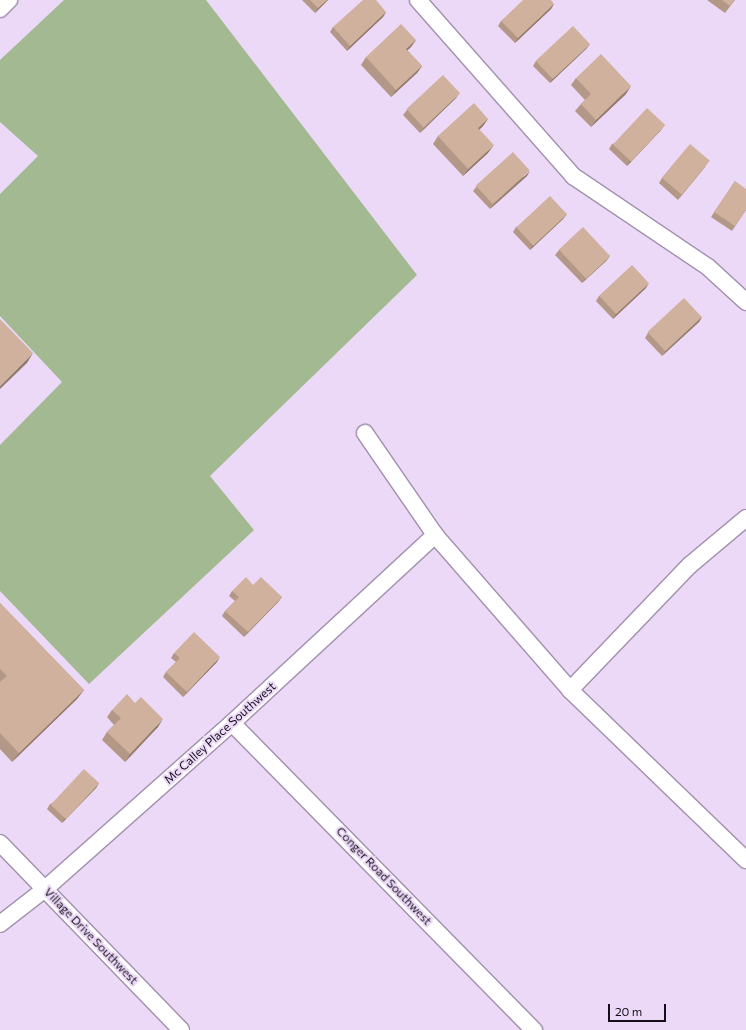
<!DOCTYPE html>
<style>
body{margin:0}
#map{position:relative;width:746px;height:1030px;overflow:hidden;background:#ebd9f7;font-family:Commissioner,sans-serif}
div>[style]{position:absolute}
.green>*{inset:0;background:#a2b991}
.roads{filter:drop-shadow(1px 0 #a191ad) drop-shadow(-1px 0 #a191ad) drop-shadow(0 1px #a191ad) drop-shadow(0 -1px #a191ad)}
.street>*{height:16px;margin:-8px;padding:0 8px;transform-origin:8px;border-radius:8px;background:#fff}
.wall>*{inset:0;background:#b39887}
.shaded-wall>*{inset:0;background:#927c6e}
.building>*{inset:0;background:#d0b19d;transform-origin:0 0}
span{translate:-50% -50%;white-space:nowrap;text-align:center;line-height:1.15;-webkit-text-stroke:4px #ebd9f7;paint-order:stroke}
.street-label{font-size:12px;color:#140e18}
.scale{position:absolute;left:608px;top:1004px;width:58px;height:18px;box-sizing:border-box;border:2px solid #140e18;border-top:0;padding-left:5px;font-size:12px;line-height:14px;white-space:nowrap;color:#140e18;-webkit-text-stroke:3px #ebd9f7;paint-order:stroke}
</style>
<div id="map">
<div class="green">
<div style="clip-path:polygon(64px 0,206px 0,417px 275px,210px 476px,254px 530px,89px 684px,0 591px,0 445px,62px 382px,0 316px,0 194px,38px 156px,0 122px,0 60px)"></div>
</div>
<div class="roads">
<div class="street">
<div style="left:418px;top:0;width:235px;rotate:48.6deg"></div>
<div style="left:573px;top:176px;width:163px;rotate:34deg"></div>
<div style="left:708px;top:267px;width:52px;rotate:42.6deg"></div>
<div style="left:0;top:9px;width:13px;rotate:-45deg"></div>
<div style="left:365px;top:433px;width:124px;rotate:55.5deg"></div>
<div style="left:435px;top:535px;width:206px;rotate:48.9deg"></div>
<div style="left:570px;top:690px;width:245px;rotate:44deg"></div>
<div style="left:570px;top:690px;width:173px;rotate:-46.2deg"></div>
<div style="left:690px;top:565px;width:73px;rotate:-40deg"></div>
<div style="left:232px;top:723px;width:431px;rotate:45.5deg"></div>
<div style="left:0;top:843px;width:260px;rotate:45.9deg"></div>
<div style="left:0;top:924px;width:57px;rotate:-37.9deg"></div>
<div style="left:45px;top:889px;width:250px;rotate:-41.6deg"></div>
<div style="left:232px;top:723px;width:277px;rotate:-42.8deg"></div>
</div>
</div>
<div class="wall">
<div style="clip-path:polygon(302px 0,328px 0,315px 13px)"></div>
<div style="clip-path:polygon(707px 0,735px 0,725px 13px)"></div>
<div style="clip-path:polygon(554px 4px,551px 9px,515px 43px,498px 26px,501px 21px)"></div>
<div style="clip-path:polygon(386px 12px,383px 17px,347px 51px,330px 32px,333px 27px)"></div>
<div style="clip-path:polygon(416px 40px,411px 47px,407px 50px,422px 66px,417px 73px,391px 97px,361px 65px,366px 57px)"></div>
<div style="clip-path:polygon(590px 44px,586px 49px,550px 83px,533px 66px,536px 61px)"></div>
<div style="clip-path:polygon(576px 78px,626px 94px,591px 127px,575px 111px,581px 104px,585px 100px,571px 85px)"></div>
<div style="clip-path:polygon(456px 98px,420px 133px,403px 115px,407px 110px)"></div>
<div style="clip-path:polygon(488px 119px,483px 126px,479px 130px,488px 153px,463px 176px,433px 144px,438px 136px)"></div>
<div style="clip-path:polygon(661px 130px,627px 166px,609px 149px,612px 144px)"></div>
<div style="clip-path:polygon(706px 166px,678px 200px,659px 183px,662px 178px)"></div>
<div style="clip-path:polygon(527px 176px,490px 209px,473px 191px,477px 186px)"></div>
<div style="clip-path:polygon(735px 181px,746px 210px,732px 231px,711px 217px)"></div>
<div style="clip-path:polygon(567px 214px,563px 219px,530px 250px,513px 232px,516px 227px)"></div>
<div style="clip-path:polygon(559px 250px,610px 256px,606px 261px,582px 283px,555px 255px)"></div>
<div style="clip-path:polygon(646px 288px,613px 319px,596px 301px,599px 296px)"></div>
<div style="clip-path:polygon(702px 317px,699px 322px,662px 356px,645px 338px,648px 333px)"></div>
<div style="clip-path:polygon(253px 585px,282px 597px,278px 602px,244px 637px,222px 616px,225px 611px,235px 601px,229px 596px,232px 591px)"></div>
<div style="clip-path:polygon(0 603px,84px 690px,77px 699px,12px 762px,0 749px)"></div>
<div style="clip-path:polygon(174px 653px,217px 662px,183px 697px,163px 677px,166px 672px,176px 662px,171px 658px)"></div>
<div style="clip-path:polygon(135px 703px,158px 727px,125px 762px,102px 740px,107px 732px,114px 725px,107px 717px,112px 710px)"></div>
<div style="clip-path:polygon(99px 783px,96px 788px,62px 823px,47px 809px,50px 804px)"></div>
</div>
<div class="shaded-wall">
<div style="clip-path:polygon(327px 0,328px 0,315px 13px,318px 8px)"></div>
<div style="clip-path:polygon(554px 4px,551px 9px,515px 43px,518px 38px)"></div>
<div style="clip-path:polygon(386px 12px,383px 17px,347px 51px,350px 46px)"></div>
<div style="clip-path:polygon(416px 40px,411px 47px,401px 57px,406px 49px)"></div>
<div style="clip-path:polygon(590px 44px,586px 49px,550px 83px,553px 78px)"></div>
<div style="clip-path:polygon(422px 66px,417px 73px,391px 97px,396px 90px)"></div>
<div style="clip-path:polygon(631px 86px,626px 94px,591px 127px,596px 120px)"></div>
<div style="clip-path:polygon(460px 93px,456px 98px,420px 133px,424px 128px)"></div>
<div style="clip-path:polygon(488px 119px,483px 126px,473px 136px,478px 128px)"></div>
<div style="clip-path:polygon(665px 125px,661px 130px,627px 166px,630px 161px)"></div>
<div style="clip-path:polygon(494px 145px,488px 153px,463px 176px,468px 169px)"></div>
<div style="clip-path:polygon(530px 171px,527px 176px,490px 209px,494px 204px)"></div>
<div style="clip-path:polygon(567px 214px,563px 219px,530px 250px,533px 245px)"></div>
<div style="clip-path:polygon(610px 256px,606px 261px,582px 283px,586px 278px)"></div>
<div style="clip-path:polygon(649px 283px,646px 288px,613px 319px,616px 314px)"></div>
<div style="clip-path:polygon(702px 317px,699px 322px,662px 356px,666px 351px)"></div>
<div style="clip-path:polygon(33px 353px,27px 363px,0 389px,0 386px)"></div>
<div style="clip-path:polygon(282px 597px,278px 602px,244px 637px,248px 632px)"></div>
<div style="clip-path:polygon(220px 657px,217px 662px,183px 697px,187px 692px)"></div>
<div style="clip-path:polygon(84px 690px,77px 699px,12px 762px,19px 753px)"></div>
<div style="clip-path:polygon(163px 719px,158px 727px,125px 762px,130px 754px)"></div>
<div style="clip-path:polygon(99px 783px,96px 788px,62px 823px,65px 818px)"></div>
</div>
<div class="building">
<div style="clip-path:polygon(310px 0,327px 0,318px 8px)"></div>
<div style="clip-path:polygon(363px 0,376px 0,386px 12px,350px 46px,333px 27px)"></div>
<div style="clip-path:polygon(523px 0,551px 0,554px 4px,518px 38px,501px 21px)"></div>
<div style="clip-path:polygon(722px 0,734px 0,730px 6px)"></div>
<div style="clip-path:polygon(401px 24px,416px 40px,406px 49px,422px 66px,396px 90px,366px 57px)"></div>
<div style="left:573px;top:26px;width:25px;height:51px;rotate:47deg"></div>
<div style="clip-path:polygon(601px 54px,631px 86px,596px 120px,581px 104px,591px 94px,576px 78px)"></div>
<div style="left:443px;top:75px;width:25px;height:50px;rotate:47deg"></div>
<div style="clip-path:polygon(474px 103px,488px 119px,478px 128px,494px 145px,468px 169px,438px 136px)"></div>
<div style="left:647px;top:108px;width:25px;height:50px;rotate:43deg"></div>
<div style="left:690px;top:144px;width:26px;height:44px;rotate:40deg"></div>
<div style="left:513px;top:152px;width:25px;height:50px;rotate:48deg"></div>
<div style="clip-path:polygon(735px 181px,746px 189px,746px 210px,735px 226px,714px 212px)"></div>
<div style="left:550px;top:196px;width:25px;height:46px;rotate:47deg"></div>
<div style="left:583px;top:227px;width:40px;height:33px;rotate:47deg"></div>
<div style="left:632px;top:265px;width:25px;height:45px;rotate:47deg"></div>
<div style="left:684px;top:298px;width:26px;height:50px;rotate:47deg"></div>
<div style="clip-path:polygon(0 319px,33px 353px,0 386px)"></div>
<div style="clip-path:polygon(246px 577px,253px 585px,261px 577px,282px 597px,248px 632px,225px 611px,239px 597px,232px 591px)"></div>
<div style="clip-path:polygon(0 603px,84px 690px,19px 753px,0 733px,0 682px,7px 676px,0 669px)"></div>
<div style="clip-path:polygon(194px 632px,220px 657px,187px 692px,166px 672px,180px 658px,174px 653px)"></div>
<div style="clip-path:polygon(127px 694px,135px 703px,141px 697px,163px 719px,130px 754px,107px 732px,121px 718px,112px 710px)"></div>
<div style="left:84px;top:769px;width:21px;height:49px;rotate:43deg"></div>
</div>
<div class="street-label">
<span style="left:220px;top:733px;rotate:-42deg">Mc Calley Place Southwest</span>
<span style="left:384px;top:876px;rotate:46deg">Conger Road Southwest</span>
<span style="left:91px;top:936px;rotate:46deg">Village Drive Southwest</span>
</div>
<div class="scale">20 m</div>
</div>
